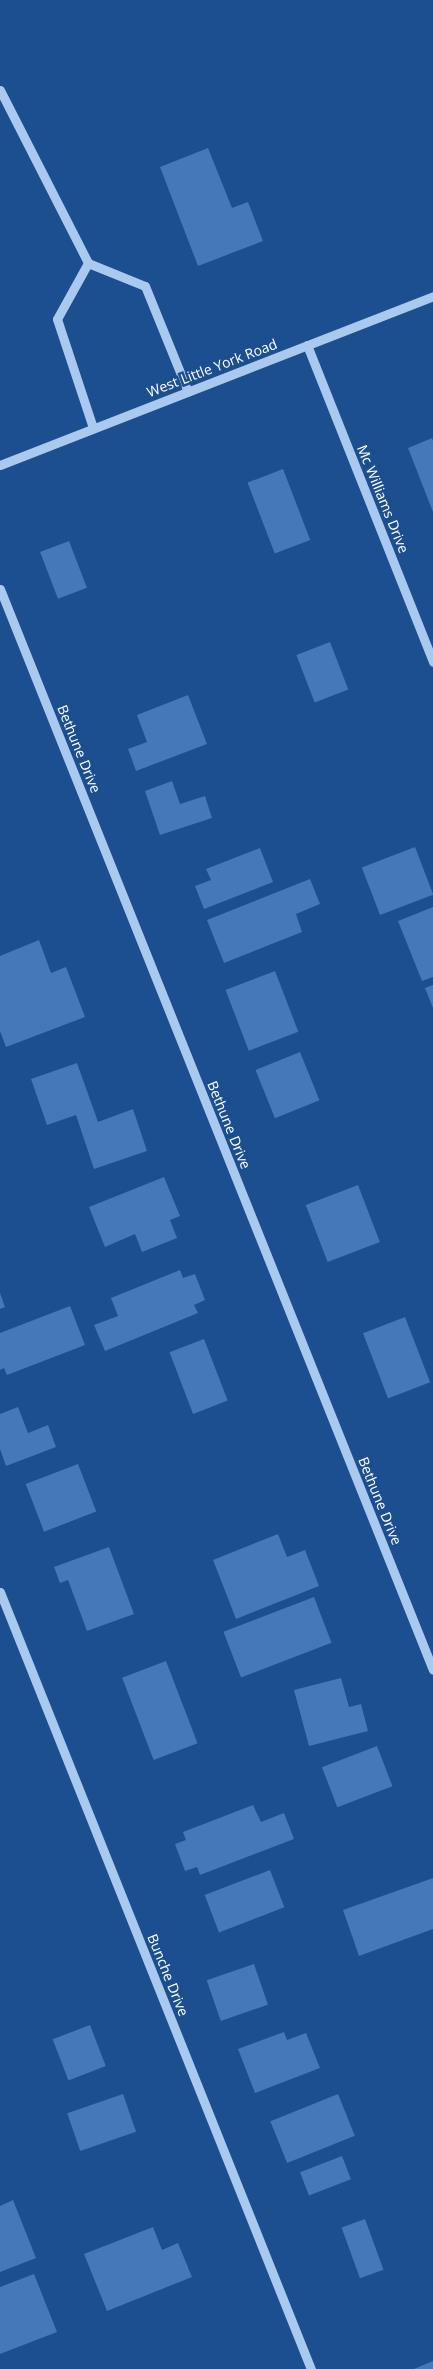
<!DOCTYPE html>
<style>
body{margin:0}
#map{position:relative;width:433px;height:2369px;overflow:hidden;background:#1b4f8f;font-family:"Open Sans",sans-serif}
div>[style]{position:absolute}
.building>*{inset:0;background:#4478b7;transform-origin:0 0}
.minor>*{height:9px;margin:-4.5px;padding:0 4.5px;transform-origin:4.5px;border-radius:4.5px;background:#a9c9ee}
span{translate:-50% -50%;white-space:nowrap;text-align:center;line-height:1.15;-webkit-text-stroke:5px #1b4f8f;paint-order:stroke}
.street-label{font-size:14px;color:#fff}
</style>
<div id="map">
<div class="building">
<div style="clip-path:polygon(208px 148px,232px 208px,248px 202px,263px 241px,198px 266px,160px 167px)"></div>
<div style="clip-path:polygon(432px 438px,433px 441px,433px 512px,408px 448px)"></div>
<div style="left:283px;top:469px;width:76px;height:38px;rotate:69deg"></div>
<div style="left:69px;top:541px;width:50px;height:31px;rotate:69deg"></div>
<div style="left:330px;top:642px;width:51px;height:36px;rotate:69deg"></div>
<div style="clip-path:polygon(188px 695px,207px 744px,136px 771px,128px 749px,147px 742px,137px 715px)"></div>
<div style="clip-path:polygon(172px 781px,180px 804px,205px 796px,212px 818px,160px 835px,145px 791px)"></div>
<div style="left:415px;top:847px;width:51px;height:57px;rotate:69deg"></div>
<div style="clip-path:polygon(260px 848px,273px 882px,204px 909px,195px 886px,211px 880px,206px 869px)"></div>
<div style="clip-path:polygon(310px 879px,320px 904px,296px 914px,302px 932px,224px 963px,207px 920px)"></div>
<div style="clip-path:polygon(433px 907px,433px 977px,422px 981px,398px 921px)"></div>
<div style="clip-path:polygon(39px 940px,51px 973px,66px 967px,85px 1017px,6px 1047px,0 1031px,0 956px)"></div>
<div style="left:275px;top:971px;width:65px;height:53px;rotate:69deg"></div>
<div style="clip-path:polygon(433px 985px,433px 1008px,425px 988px)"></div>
<div style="left:300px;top:1052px;width:52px;height:48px;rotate:68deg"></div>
<div style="clip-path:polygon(77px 1063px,98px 1122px,133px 1109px,147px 1151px,94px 1169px,76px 1115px,47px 1125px,31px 1079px)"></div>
<div style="clip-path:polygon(164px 1177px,180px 1216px,170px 1220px,177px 1238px,142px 1252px,135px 1234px,105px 1247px,89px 1207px)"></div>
<div style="left:358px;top:1185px;width:61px;height:56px;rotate:69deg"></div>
<div style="clip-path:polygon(180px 1270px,183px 1278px,195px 1274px,205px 1300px,194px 1305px,198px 1313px,105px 1351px,94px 1325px,118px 1316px,111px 1298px)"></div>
<div style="clip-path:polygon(0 1293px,5px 1307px,0 1309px)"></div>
<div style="clip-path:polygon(70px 1306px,85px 1345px,7px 1375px,4px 1368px,0 1370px,0 1333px)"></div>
<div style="left:405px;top:1317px;width:70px;height:45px;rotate:69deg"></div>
<div style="left:204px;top:1339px;width:66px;height:37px;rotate:69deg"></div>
<div style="clip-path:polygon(18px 1407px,28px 1433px,48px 1425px,56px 1447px,6px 1466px,0 1449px,0 1414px)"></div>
<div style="left:78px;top:1464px;width:51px;height:56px;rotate:69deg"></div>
<div style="clip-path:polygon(278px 1534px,287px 1557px,305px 1550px,319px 1586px,236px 1619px,213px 1560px)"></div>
<div style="clip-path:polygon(109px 1547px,134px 1614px,87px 1631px,68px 1580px,60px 1583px,54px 1567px)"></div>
<div style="left:314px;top:1597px;width:49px;height:97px;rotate:69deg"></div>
<div style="left:166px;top:1661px;width:88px;height:47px;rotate:69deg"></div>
<div style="clip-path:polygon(341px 1678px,349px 1707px,361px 1704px,368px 1731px,309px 1746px,294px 1690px)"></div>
<div style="left:377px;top:1746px;width:43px;height:59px;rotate:69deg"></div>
<div style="clip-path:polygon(253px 1805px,261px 1822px,284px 1813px,294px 1839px,200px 1875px,197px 1867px,185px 1871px,175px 1844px,186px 1840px,183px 1832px)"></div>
<div style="left:270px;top:1870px;width:40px;height:70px;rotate:69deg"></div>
<div style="clip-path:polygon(433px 1878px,433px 1929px,359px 1956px,343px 1910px)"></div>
<div style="left:254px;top:1964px;width:43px;height:50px;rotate:71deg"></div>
<div style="left:90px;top:2025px;width:44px;height:40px;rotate:69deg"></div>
<div style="clip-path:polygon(284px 2032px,287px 2040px,306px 2033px,320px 2068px,255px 2093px,238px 2049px)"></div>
<div style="left:123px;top:2094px;width:40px;height:59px;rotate:71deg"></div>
<div style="left:338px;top:2094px;width:45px;height:73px;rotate:68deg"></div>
<div style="left:342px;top:2156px;width:25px;height:45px;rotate:69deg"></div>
<div style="clip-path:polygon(13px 2200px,36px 2258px,0 2272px,0 2206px)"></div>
<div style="left:365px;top:2219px;width:54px;height:25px;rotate:70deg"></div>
<div style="clip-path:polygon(153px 2227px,162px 2250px,178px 2243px,192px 2277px,107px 2311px,84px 2254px)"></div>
<div style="clip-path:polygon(34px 2274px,57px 2332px,0 2354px,0 2287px)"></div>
<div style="clip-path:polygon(433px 2361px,433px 2369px,414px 2369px)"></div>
</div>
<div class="minor">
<div style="left:0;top:90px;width:194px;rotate:63deg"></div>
<div style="left:88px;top:263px;width:61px;rotate:22deg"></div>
<div style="left:145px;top:286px;width:114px;rotate:67.9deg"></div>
<div style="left:88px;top:263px;width:64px;rotate:119deg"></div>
<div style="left:57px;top:319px;width:115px;rotate:71.7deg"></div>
<div style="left:307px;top:345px;width:341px;rotate:68.3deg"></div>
<div style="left:0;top:465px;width:465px;rotate:-21.3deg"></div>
<div style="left:0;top:589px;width:1164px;rotate:68.17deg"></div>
<div style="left:0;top:1592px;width:837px;rotate:68.19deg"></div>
</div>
<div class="street-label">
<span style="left:212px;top:368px;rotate:-21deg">West Little York Road</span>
<span style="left:383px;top:499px;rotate:68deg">Mc Williams Drive</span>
<span style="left:79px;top:749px;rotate:68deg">Bethune Drive</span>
<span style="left:229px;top:1125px;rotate:68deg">Bethune Drive</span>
<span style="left:380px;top:1501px;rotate:68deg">Bethune Drive</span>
<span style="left:168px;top:1975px;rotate:68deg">Bunche Drive</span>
</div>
</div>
